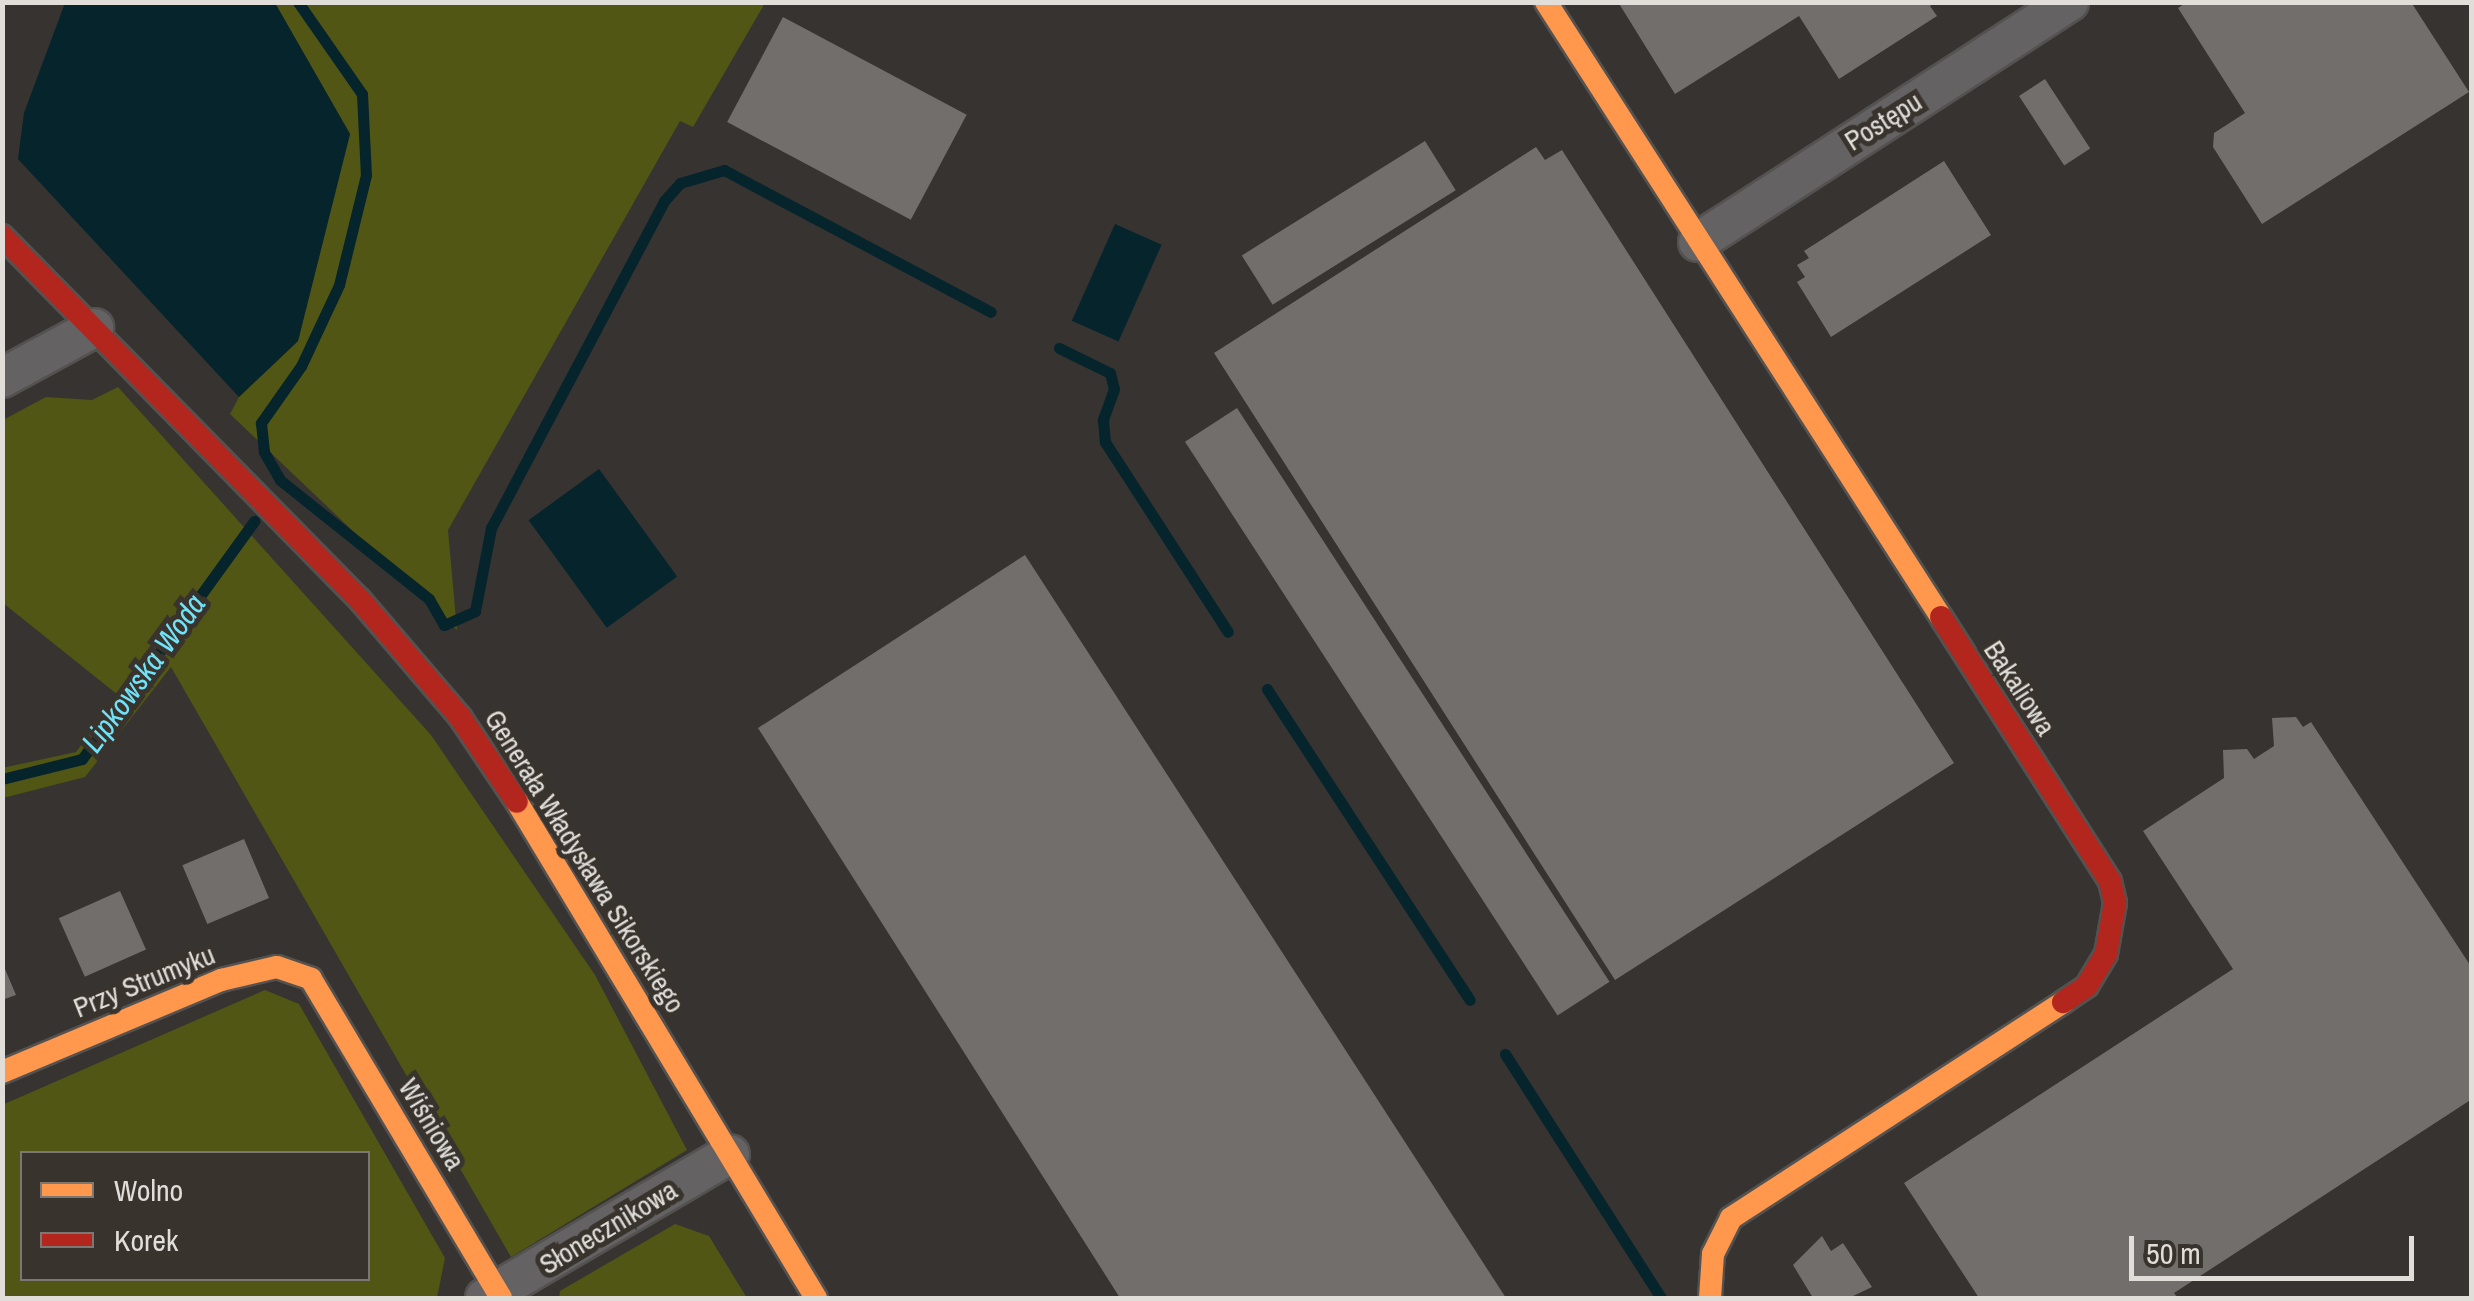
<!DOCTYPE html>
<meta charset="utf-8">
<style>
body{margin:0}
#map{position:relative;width:2474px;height:1301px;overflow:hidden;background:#363331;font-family:"Archivo Narrow",sans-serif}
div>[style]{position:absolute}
.green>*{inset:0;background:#515615}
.water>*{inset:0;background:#05242b;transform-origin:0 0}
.stream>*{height:11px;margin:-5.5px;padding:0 5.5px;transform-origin:5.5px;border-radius:5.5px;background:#05242b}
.building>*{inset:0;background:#716e6c;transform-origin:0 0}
.roads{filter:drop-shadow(2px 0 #545250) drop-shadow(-2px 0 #545250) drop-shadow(0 2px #545250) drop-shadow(0 -2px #545250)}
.street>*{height:38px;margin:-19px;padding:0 19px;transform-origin:19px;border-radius:19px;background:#646262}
.slow>*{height:22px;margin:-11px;padding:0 11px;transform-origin:11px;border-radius:11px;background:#ff974d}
.jam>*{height:22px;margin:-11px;padding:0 11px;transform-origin:11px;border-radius:11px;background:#b3261e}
span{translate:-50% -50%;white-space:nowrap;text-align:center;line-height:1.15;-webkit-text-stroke:10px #39332e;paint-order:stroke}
.street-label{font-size:28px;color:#e1deda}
.water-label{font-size:30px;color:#70e3f9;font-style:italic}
.frame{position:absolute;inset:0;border:5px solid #e1deda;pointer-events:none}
.legend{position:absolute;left:20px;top:1151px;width:350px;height:130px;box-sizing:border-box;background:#39332e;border:2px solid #7c7773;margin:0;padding:12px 18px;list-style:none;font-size:30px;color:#e1deda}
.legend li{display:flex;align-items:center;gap:20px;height:50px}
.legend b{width:50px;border:2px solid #7c7773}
.scale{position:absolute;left:2129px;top:1236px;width:285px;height:45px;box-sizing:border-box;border:5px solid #e1deda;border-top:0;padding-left:12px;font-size:30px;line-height:35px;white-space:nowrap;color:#e1deda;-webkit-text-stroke:8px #39332e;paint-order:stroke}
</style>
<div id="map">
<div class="green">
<div style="clip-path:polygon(275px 3px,765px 3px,693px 127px,680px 121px,448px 530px,457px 630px,230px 414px,239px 397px,298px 341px,350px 134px)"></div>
<div style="clip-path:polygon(118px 387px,431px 735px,595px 975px,687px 1150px,511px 1257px,171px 667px,85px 777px,3px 798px,2px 768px,76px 752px,118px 695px,3px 603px,3px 420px,46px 397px,92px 400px)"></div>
<div style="clip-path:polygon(evenodd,265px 990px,299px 1004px,445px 1258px,437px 1298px,3px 1298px,2px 1105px,265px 990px,22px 1154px,368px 1154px,368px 1278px,22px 1278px,22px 1154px)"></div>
<div style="clip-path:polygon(675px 1224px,709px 1236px,747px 1298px,559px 1298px,560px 1291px)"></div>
</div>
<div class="water">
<div style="clip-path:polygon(65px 3px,275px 3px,350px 134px,298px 341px,239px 397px,18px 159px,24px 113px)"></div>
<div style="left:1115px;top:224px;width:51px;height:106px;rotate:24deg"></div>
<div style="left:599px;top:469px;width:133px;height:87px;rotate:54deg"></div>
</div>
<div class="stream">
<div style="left:298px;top:2px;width:112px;rotate:55.2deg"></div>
<div style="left:362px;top:94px;width:81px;rotate:87.2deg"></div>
<div style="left:366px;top:175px;width:113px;rotate:103.8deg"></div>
<div style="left:339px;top:285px;width:89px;rotate:115.1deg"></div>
<div style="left:301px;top:366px;width:70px;rotate:125.1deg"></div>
<div style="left:261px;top:423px;width:29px;rotate:84deg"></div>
<div style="left:264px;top:452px;width:32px;rotate:60deg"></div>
<div style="left:280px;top:480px;width:191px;rotate:38.6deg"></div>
<div style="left:429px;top:599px;width:30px;rotate:60deg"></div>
<div style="left:444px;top:625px;width:34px;rotate:-24deg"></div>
<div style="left:475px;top:611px;width:85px;rotate:-79.1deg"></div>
<div style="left:491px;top:528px;width:370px;rotate:-62.1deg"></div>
<div style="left:664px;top:201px;width:24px;rotate:-48deg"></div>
<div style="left:680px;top:183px;width:46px;rotate:-16.5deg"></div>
<div style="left:724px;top:170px;width:302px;rotate:28deg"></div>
<div style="left:1059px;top:348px;width:57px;rotate:26.1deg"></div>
<div style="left:1110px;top:373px;width:16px;rotate:76deg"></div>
<div style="left:1114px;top:389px;width:33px;rotate:110deg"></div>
<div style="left:1103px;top:420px;width:22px;rotate:85deg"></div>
<div style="left:1105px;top:442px;width:226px;rotate:57.1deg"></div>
<div style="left:1267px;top:689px;width:371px;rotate:56.9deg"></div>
<div style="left:2px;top:779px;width:82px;rotate:-14deg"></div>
<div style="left:82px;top:759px;width:294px;rotate:-54.1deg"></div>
<div style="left:1505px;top:1054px;width:290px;rotate:57.4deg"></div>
</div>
<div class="building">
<div style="clip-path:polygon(1618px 2px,1936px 2px,1930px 6px,1937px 16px,1839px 79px,1799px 16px,1675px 94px)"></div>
<div style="clip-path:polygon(2187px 2px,2411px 2px,2469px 92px,2262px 224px,2213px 147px,2214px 133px,2245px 113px,2178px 8px)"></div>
<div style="left:783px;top:17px;width:208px;height:119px;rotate:28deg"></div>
<div style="left:2045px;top:79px;width:83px;height:31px;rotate:57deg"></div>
<div style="left:1425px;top:141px;width:58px;height:216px;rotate:58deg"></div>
<div style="clip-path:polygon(1536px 147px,1545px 160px,1562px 150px,1954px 763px,1615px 980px,1214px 353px)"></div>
<div style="clip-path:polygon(1944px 161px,1991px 235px,1831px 337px,1797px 282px,1805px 277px,1797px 265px,1809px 258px,1804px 251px)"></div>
<div style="left:1237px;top:408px;width:684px;height:62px;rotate:57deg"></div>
<div style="clip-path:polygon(1025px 555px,1506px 1298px,1120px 1298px,758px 728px)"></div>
<div style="clip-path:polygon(2296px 717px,2303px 727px,2311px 722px,2472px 968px,2472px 1099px,2174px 1293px,2178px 1298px,1979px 1298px,1904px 1183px,2233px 969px,2143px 831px,2224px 778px,2223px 750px,2247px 749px,2254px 759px,2274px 746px,2272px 718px)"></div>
<div style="left:244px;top:839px;width:64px;height:67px;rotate:67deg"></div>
<div style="left:120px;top:891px;width:64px;height:67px;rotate:66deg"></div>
<div style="clip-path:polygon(2px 962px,16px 995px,2px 1000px)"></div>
<div style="clip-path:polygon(1822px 1236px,1831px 1251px,1843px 1243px,1872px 1287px,1849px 1298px,1813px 1298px,1793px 1265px)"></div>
</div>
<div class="roads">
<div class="street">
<div style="left:1698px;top:242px;width:442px;rotate:-32.9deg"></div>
<div style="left:2px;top:378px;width:105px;rotate:-28.5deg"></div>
<div style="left:485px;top:1298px;width:284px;rotate:-30.4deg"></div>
</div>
<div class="slow">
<div style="left:1546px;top:2px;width:731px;rotate:57.29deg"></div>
<div style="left:517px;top:802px;width:579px;rotate:58.92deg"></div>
<div style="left:2px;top:1072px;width:238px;rotate:-22.8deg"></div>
<div style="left:221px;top:980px;width:57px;rotate:-13.1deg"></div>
<div style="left:277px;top:967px;width:36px;rotate:19deg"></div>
<div style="left:311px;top:979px;width:371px;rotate:59.2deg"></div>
<div style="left:1710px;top:1298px;width:44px;rotate:-86.1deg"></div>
<div style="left:1713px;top:1254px;width:40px;rotate:-63.4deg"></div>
<div style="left:1731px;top:1218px;width:396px;rotate:-33deg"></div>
</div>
<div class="jam">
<div style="left:2px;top:236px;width:511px;rotate:45.48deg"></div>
<div style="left:360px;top:600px;width:154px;rotate:49.5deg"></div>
<div style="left:460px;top:717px;width:102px;rotate:56.2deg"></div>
<div style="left:1941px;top:617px;width:313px;rotate:57.4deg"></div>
<div style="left:2110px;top:881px;width:23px;rotate:77deg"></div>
<div style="left:2115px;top:903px;width:52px;rotate:100deg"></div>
<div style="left:2106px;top:954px;width:37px;rotate:121deg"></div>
<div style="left:2087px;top:986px;width:29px;rotate:146deg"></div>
</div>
</div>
<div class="street-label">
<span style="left:1883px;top:121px;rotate:-32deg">Postępu</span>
<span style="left:2020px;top:688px;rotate:57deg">Bakaliowa</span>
<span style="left:585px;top:861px;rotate:58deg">Generała Władysława Sikorskiego</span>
<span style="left:144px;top:981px;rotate:-22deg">Przy Strumyku</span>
<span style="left:432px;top:1124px;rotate:59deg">Wiśniowa</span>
<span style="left:608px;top:1227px;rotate:-31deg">Słonecznikowa</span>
</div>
<div class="water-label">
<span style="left:143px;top:673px;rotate:-54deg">Lipkowska Woda</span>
</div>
<div class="frame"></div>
<ul class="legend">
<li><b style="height:12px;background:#ff974d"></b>Wolno</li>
<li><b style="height:12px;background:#b3261e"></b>Korek</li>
</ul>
<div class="scale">50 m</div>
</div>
